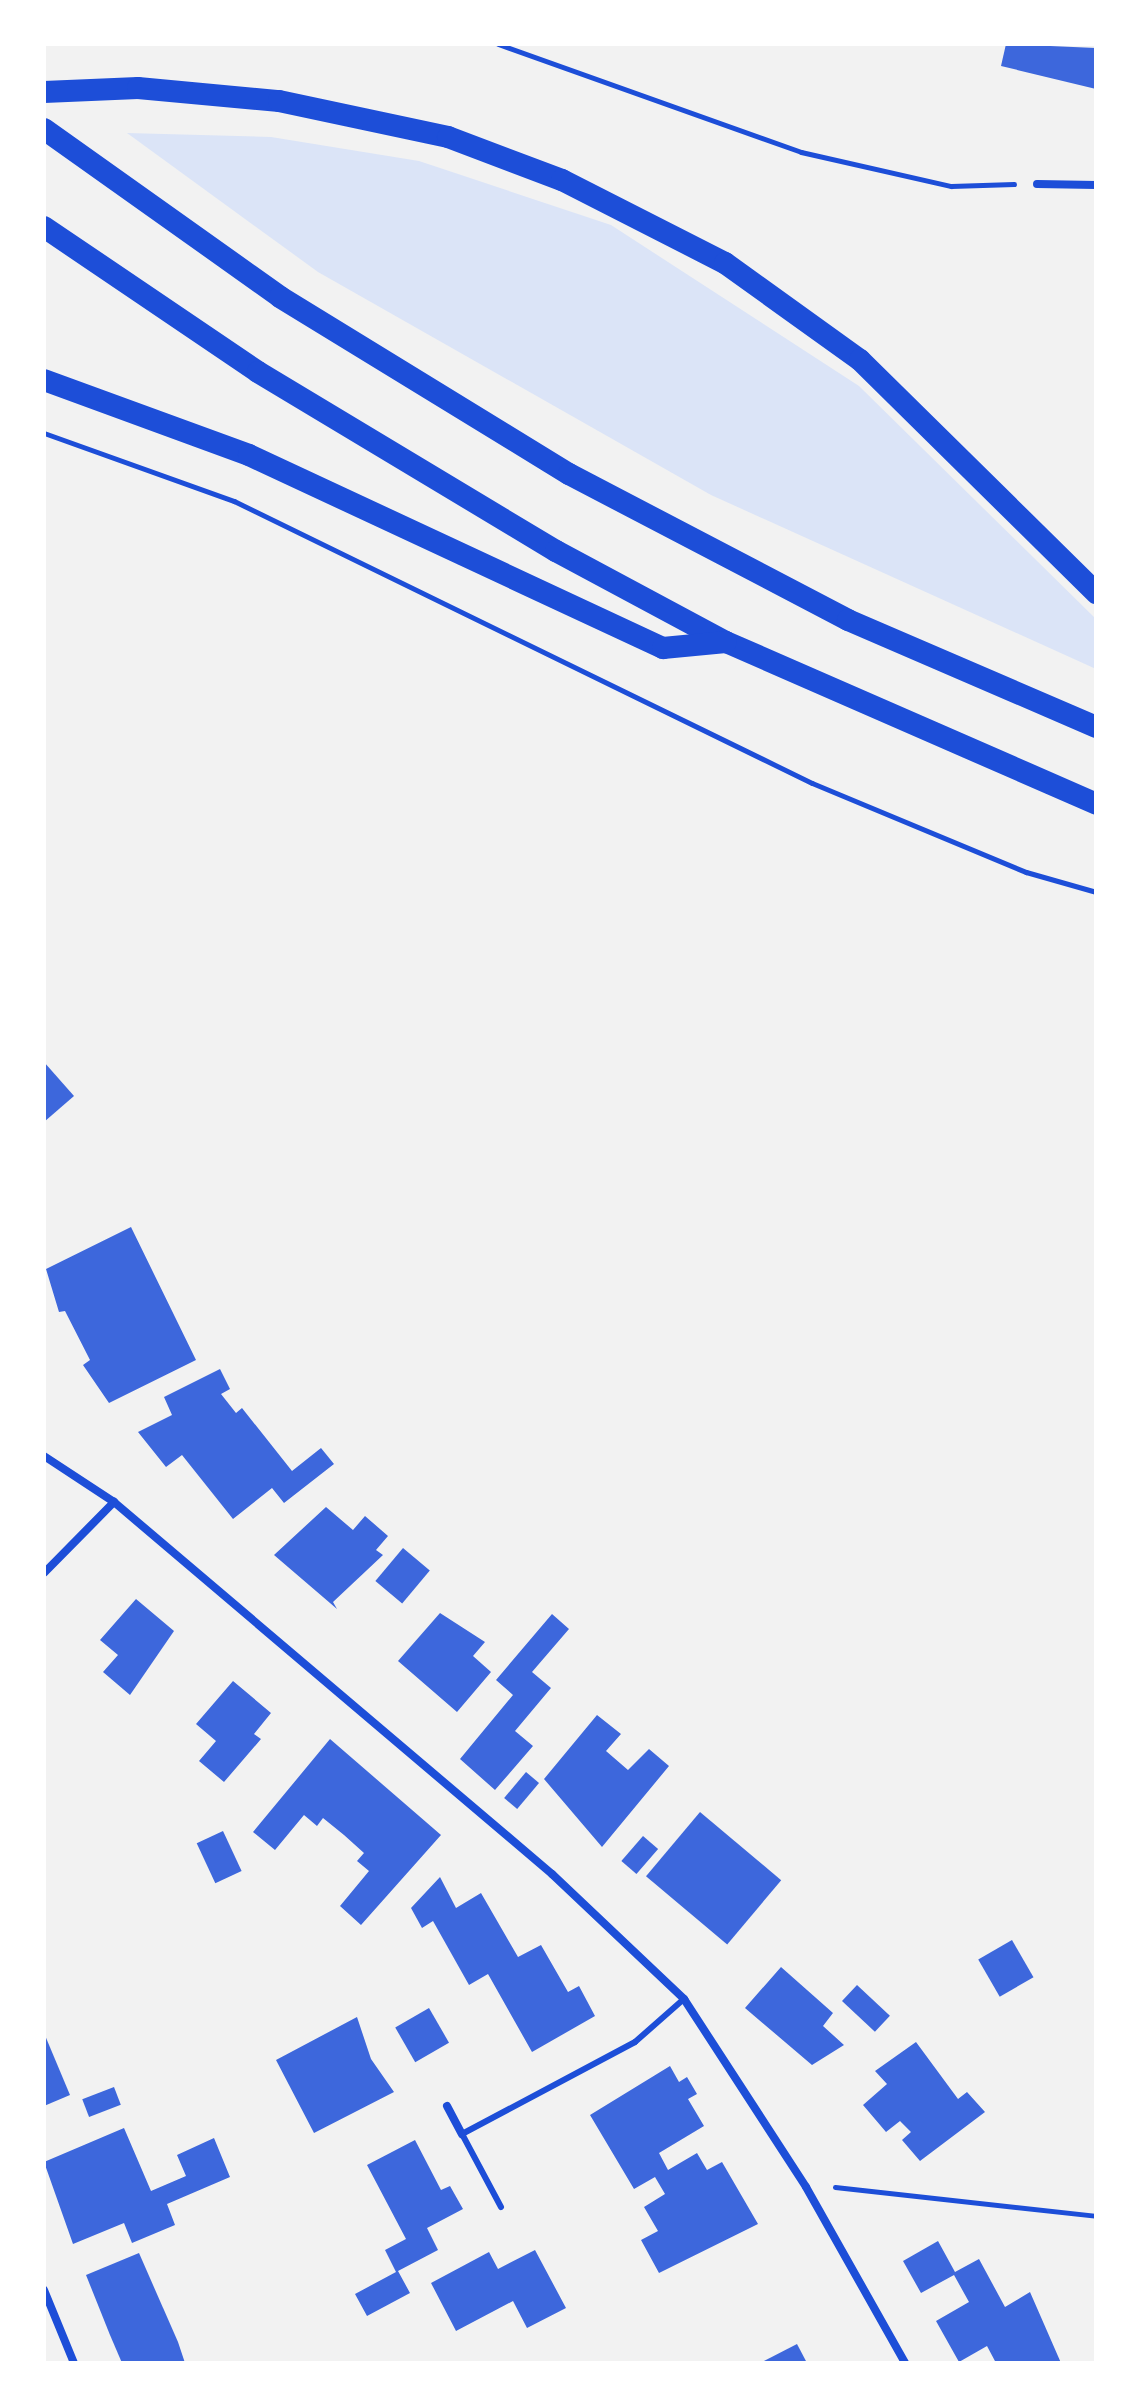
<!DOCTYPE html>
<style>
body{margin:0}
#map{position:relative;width:1140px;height:2407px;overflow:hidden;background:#f2f2f2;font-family:"Playfair Display",serif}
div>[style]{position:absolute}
.green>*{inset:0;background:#dbe4f7}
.building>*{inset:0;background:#3d67dc;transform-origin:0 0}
.path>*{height:5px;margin:-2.5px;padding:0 2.5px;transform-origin:2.5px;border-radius:2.5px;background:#1d4ed8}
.service>*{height:6px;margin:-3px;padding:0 3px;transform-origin:3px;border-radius:3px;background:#1d4ed8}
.minor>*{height:8px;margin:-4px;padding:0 4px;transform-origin:4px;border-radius:4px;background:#1d4ed8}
.trunk>*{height:22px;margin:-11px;padding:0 11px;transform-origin:11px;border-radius:11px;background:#1d4ed8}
span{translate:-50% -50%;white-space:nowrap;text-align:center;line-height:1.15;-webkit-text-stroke:8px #fff;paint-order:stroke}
.frame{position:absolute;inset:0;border:46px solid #fff;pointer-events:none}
</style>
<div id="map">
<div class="green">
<div style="clip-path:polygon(127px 133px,271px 137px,419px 161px,611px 225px,859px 386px,1096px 619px,1096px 669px,711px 495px,318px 272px)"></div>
</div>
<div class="building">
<div style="clip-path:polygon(1006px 44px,1096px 48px,1096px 89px,1001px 66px)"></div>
<div style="clip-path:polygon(44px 1062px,74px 1096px,44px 1122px)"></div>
<div style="clip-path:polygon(131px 1227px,196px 1360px,109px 1403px,83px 1365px,90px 1360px,65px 1311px,59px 1312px,46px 1269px)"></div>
<div style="clip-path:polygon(220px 1369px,230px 1389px,221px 1394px,236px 1413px,242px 1408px,292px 1471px,321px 1448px,334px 1464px,284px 1503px,272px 1488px,233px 1519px,182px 1455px,166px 1467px,138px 1432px,172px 1415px,164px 1397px)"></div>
<div style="clip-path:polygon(326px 1507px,353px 1530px,365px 1516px,388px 1536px,376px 1550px,383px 1555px,333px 1602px,337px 1609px,274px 1555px)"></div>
<div style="left:403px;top:1548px;width:35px;height:43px;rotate:40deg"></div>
<div style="clip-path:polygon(136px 1599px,174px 1631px,130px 1695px,103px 1672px,118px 1655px,100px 1640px)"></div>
<div style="clip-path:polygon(440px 1613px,485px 1642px,473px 1656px,491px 1672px,457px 1712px,398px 1661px)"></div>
<div style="clip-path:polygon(552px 1614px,569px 1629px,532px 1672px,551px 1688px,515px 1731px,533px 1746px,495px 1790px,460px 1759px,513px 1695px,496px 1680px)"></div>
<div style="clip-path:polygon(233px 1681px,271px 1713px,254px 1734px,261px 1739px,224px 1782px,199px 1761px,216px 1741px,196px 1724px)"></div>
<div style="clip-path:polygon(597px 1715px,621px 1734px,606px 1751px,628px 1770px,649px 1749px,669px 1766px,602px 1847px,544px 1779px)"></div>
<div style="clip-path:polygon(330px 1739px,441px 1835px,361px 1925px,340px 1906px,369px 1871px,357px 1861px,364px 1853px,344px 1835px,323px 1818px,317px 1826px,304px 1815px,275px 1850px,253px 1832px)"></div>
<div style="left:526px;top:1772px;width:17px;height:34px;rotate:40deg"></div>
<div style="left:700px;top:1812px;width:106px;height:84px;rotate:40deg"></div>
<div style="left:223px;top:1831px;width:44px;height:29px;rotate:65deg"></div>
<div style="left:643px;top:1836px;width:20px;height:33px;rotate:41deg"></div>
<div style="clip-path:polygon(440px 1877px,456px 1908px,481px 1893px,518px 1957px,541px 1945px,568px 1992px,579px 1986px,595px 2016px,532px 2052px,488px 1974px,469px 1985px,433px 1921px,422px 1928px,411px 1908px)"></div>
<div style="left:1012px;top:1940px;width:43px;height:39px;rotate:60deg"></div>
<div style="clip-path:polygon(781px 1967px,833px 2013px,823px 2026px,844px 2045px,812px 2065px,745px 2008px)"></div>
<div style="left:857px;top:1985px;width:45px;height:22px;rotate:43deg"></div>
<div style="left:429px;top:2008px;width:40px;height:39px;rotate:60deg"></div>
<div style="clip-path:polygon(357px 2017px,371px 2059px,394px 2092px,314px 2133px,276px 2060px)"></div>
<div style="clip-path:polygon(44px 2033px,70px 2095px,44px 2106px)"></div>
<div style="clip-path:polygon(916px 2042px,958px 2099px,967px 2092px,985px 2112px,920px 2161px,902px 2140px,911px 2132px,900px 2121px,886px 2132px,863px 2105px,887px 2084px,875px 2071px)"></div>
<div style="clip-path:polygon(670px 2066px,679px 2082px,687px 2077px,697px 2094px,688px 2099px,704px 2126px,659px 2153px,668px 2170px,697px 2153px,707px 2170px,722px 2162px,758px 2224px,659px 2273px,641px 2240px,658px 2231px,644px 2207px,665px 2194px,655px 2177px,634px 2189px,590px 2115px)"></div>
<div style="left:114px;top:2087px;width:19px;height:34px;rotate:69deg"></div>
<div style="clip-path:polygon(124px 2128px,151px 2191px,186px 2176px,177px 2155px,214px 2138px,230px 2177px,167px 2204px,175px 2225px,132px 2243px,124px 2223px,73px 2244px,44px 2162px)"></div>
<div style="clip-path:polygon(415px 2140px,441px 2190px,450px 2186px,463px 2209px,427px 2228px,438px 2250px,398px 2271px,410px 2293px,367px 2316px,355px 2294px,396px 2272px,385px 2250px,406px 2239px,367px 2165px)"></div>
<div style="clip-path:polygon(938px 2241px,955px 2272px,979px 2259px,1005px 2307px,1030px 2292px,1061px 2363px,996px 2363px,987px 2346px,959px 2362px,936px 2321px,969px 2302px,954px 2275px,921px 2293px,903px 2261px)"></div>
<div style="clip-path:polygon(535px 2250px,566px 2308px,527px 2328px,513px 2301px,456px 2331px,431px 2283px,489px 2252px,498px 2269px)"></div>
<div style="clip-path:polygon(139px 2253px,178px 2342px,185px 2363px,122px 2363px,110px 2335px,86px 2275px)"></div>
<div style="clip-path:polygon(797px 2344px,807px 2363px,760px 2363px)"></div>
</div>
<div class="path">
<div style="left:498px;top:44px;width:322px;rotate:19.6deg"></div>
<div style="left:801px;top:152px;width:154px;rotate:12.8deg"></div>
<div style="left:951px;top:186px;width:63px;rotate:-1.8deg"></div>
<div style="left:44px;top:433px;width:202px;rotate:19.7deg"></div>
<div style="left:234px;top:501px;width:643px;rotate:26.01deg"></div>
<div style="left:812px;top:783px;width:232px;rotate:22.6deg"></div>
<div style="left:1026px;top:872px;width:73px;rotate:15.9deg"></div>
<div style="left:835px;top:2187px;width:263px;rotate:6.3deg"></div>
</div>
<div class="service">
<div style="left:501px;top:2207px;width:83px;rotate:-118.1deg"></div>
<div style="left:462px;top:2134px;width:196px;rotate:-28deg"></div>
<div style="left:635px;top:2042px;width:65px;rotate:-41.3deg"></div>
</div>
<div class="minor">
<div style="left:1037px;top:184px;width:59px;rotate:1deg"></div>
<div style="left:44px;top:1456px;width:84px;rotate:33.3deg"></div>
<div style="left:114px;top:1502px;width:575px;rotate:40.34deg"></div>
<div style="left:552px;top:1874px;width:182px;rotate:43.4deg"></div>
<div style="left:684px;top:1999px;width:224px;rotate:57deg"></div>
<div style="left:806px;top:2187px;width:202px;rotate:60.6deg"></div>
<div style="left:44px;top:1573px;width:100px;rotate:-45.4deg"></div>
<div style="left:447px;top:2106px;width:32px;rotate:62deg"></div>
<div style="left:44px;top:2290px;width:79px;rotate:67.7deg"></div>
</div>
<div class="trunk">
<div style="left:44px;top:92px;width:94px;rotate:-2.4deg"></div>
<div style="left:138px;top:88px;width:142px;rotate:5.3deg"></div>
<div style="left:279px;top:101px;width:173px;rotate:12deg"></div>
<div style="left:448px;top:137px;width:122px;rotate:20.7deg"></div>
<div style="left:562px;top:180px;width:183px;rotate:27deg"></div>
<div style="left:725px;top:263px;width:166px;rotate:35.7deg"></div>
<div style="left:860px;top:360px;width:332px;rotate:44.6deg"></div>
<div style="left:44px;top:129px;width:290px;rotate:35.4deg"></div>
<div style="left:280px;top:297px;width:339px;rotate:31.5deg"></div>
<div style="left:569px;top:474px;width:315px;rotate:27.6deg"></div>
<div style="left:848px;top:620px;width:270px;rotate:23.3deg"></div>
<div style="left:44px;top:227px;width:258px;rotate:34.1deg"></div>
<div style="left:258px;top:372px;width:348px;rotate:31deg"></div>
<div style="left:556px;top:551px;width:193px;rotate:28.2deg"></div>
<div style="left:726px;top:642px;width:404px;rotate:23.6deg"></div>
<div style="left:44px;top:380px;width:218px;rotate:20.1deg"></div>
<div style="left:249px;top:455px;width:457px;rotate:25deg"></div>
<div style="left:663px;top:648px;width:63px;rotate:-5.4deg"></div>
</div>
<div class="frame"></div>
</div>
